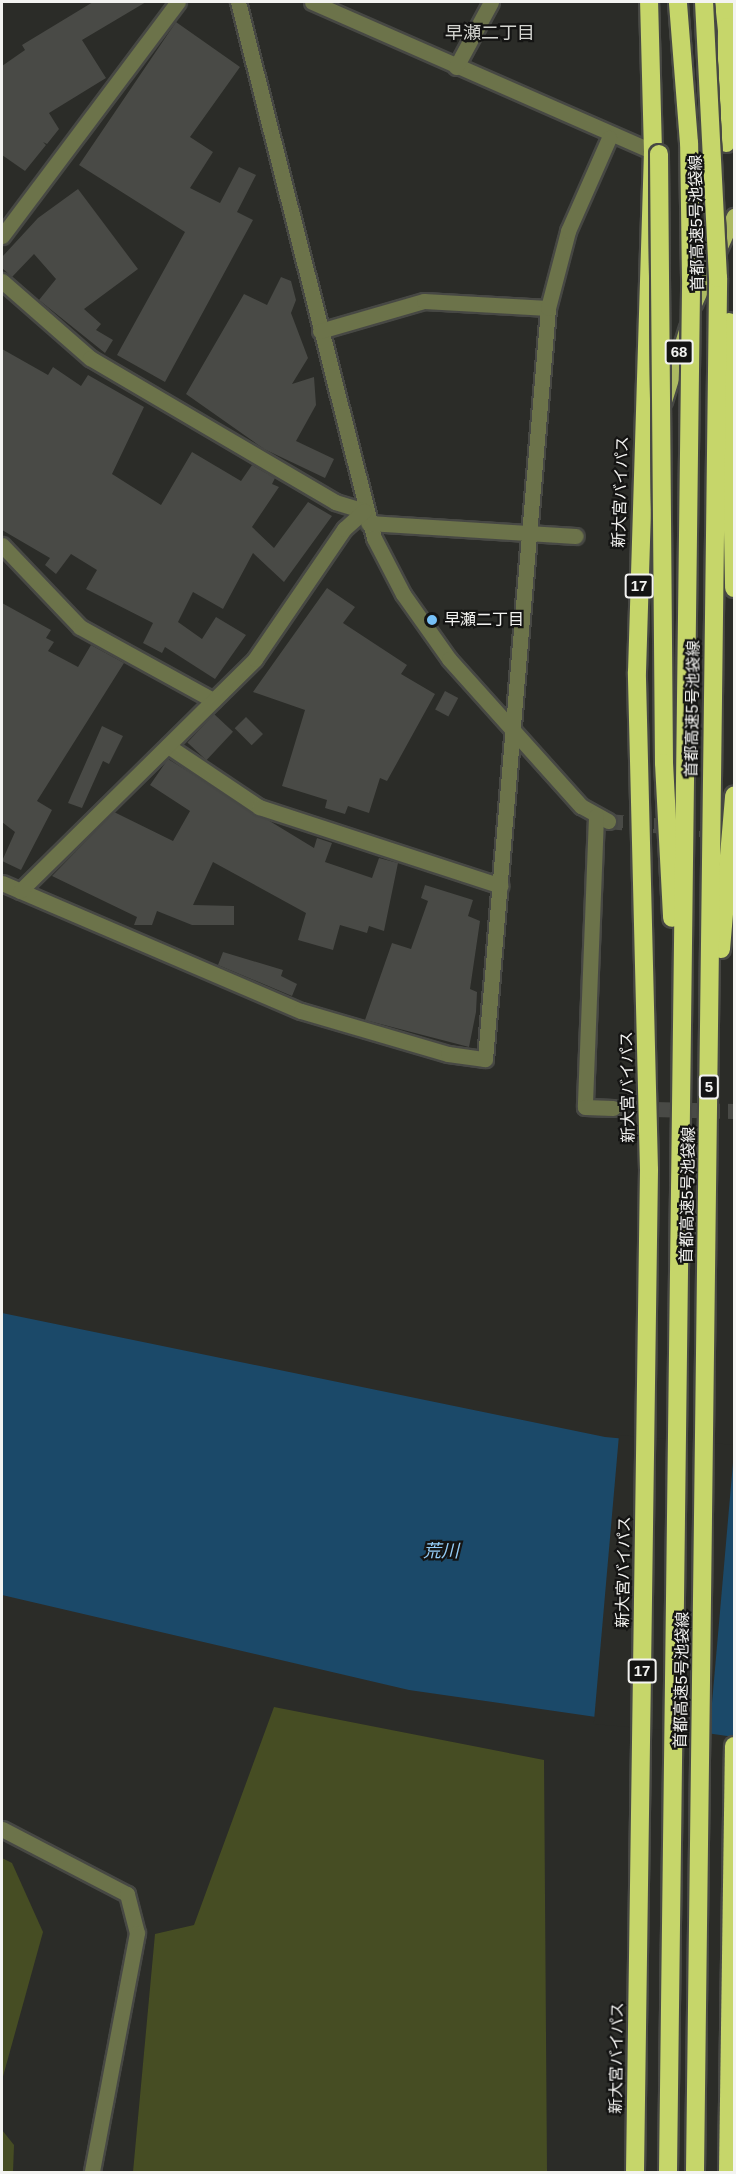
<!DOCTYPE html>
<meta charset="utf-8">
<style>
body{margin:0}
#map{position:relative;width:736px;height:2174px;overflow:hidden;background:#2b2c28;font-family:Arial,"Noto Sans JP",sans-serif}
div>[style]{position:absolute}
.green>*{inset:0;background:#464d23}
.water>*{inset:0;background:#1b4969}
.pier>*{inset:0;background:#2b2c28;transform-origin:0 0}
.building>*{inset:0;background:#494a46;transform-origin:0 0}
.minor-tunnel>*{height:15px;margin-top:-7.5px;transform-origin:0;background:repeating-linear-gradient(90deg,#494a46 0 15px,transparent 0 23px)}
.roads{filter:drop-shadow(2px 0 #474844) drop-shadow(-2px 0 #474844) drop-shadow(0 2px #474844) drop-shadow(0 -2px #474844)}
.minor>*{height:15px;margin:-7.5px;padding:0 7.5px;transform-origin:7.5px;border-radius:7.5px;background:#6c734a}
.major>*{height:15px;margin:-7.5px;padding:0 7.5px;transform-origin:7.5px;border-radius:7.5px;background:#adba62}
.highway>*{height:18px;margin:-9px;padding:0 9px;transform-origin:9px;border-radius:9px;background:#c6d66a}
.bridges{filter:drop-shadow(2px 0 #474844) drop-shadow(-2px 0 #474844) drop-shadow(0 2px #474844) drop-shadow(0 -2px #474844)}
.highway-bridge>*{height:18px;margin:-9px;padding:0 9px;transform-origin:9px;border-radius:9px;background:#c6d66a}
.dots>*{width:16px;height:16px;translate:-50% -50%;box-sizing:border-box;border:3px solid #141413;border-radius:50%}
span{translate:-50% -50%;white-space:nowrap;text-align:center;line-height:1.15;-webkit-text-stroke:4.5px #141413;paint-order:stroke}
.shield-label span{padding:2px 4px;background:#141413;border:2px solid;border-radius:4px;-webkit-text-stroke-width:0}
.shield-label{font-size:15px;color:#f3f3f1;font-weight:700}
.street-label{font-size:16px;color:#f3f3f1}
.poi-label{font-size:16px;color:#f3f3f1}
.left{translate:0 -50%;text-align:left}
.neighbourhood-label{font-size:18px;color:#d3d4cf}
.water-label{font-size:18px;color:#95cdf7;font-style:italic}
.frame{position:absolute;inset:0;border:3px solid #f3f3f1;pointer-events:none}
</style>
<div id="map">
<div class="green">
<div style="clip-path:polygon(274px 1707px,544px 1760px,547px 2172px,133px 2172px,155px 1934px,194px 1925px)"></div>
<div style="clip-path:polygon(2px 1858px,12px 1863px,43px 1932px,2px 2080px)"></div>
<div style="clip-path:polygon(2px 2130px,14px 2145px,13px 2172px,2px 2172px)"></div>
</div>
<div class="water">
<div style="clip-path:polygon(2px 1313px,605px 1437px,734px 1449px,734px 1737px,409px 1690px,2px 1595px)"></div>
</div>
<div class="pier">
<div style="left:619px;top:1435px;width:116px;height:290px;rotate:5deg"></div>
</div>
<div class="building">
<div style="clip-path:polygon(93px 2px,146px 2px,82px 40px,106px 78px,49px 113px,59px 129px,47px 144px,43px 142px,46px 145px,25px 171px,2px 155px,2px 66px,25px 50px,22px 45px)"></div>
<div style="clip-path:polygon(176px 22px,240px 67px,190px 137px,213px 152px,190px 188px,220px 203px,239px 167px,256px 175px,237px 212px,253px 220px,165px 382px,117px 355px,185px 232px,79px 165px)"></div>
<div style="clip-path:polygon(78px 189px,138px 269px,84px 309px,101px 324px,96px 330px,113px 340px,105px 353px,39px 300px,56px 279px,34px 254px,12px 277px,2px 268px,2px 257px,38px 218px)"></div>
<div style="clip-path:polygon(281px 277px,291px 281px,296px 300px,291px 313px,308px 358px,292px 384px,314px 377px,316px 405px,296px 441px,334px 459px,325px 478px,264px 449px,186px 394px,244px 294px,267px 305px)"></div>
<div style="clip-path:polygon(2px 349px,48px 375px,53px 367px,81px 386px,88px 375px,144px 407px,112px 474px,161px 505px,192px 452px,241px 481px,252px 465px,275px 478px,272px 484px,279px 487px,252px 527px,274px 548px,308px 502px,332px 516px,284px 582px,253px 553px,223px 609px,193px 592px,178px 622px,202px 639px,216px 617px,246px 635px,215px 679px,165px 647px,162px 653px,143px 643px,153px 623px,86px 589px,97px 570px,71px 554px,56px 574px,45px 565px,50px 558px,2px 530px)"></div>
<div style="clip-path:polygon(327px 588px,355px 607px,343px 623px,407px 665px,401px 674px,435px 694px,387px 781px,380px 778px,369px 813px,348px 806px,345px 814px,325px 808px,327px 800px,282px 786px,305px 710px,253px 692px)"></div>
<div style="clip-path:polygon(2px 603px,51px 630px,46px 638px,54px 642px,48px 651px,78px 667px,91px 645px,124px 663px,37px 801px,52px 810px,21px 870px,2px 861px,15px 832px,2px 822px)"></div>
<div style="left:445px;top:691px;width:15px;height:21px;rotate:28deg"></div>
<div style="left:214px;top:714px;width:26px;height:39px;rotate:43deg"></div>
<div style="left:246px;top:717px;width:24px;height:16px;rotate:45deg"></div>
<div style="clip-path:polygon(102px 726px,123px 736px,109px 764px,103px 761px,82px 808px,68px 803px)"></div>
<div style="clip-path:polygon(168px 759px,314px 848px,317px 838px,332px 843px,325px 862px,372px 878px,379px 858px,398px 863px,384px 931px,369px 926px,367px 933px,340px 925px,333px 950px,298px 940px,306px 913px,213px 862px,193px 905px,234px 906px,234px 925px,192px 925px,157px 911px,152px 925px,134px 925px,137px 917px,52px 876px,114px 812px,173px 841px,190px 811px,150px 785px)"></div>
<div style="clip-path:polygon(425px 885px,473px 900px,468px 916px,480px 921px,470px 989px,477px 992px,476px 1012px,469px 1047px,365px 1020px,392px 943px,411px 949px,428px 901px,421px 898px)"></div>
<div style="clip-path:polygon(223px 952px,283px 970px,281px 976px,297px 984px,292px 996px,218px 965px)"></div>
</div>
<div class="minor-tunnel">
<div style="left:608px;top:821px;width:115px;rotate:5deg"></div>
<div style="left:613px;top:1108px;width:121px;rotate:1.4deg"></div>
</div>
<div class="roads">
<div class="minor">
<div style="left:238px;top:2px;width:553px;rotate:75.76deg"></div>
<div style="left:374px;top:538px;width:63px;rotate:62.6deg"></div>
<div style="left:403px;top:594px;width:80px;rotate:54.7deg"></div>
<div style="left:449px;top:659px;width:198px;rotate:48.1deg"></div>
<div style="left:581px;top:806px;width:31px;rotate:29deg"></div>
<div style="left:312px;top:2px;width:373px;rotate:23.7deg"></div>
<div style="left:456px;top:67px;width:74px;rotate:-61.7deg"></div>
<div style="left:2px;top:236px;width:293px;rotate:-53.1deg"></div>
<div style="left:2px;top:281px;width:117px;rotate:41.2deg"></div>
<div style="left:90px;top:358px;width:284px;rotate:30.4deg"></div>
<div style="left:335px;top:502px;width:30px;rotate:17deg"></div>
<div style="left:320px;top:331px;width:108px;rotate:-16.1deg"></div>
<div style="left:424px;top:301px;width:124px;rotate:3.2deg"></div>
<div style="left:368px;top:523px;width:208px;rotate:3.6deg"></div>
<div style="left:2px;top:545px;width:113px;rotate:46.4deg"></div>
<div style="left:80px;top:627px;width:152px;rotate:28.8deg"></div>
<div style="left:168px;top:746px;width:110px;rotate:33.8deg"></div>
<div style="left:259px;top:807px;width:254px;rotate:18.1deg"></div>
<div style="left:596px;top:816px;width:291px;rotate:92.2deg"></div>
<div style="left:585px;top:1107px;width:28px;rotate:2deg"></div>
<div style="left:2px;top:883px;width:325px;rotate:23.2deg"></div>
<div style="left:301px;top:1011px;width:153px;rotate:16.3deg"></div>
<div style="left:448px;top:1054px;width:37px;rotate:8deg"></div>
<div style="left:485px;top:1059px;width:754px;rotate:-85.2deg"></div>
<div style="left:548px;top:308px;width:80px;rotate:-75.4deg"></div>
<div style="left:568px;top:231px;width:102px;rotate:-66.2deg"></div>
<div style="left:20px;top:891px;width:330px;rotate:-44.6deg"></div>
<div style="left:255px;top:659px;width:158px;rotate:-55.6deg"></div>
<div style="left:344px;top:529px;width:27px;rotate:-42deg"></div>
<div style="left:2px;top:1829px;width:141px;rotate:27.5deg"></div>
<div style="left:127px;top:1894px;width:40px;rotate:75.6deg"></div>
<div style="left:137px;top:1933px;width:243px;rotate:100.7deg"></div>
</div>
<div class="major">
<div style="left:694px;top:304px;width:97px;rotate:-65.6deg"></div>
<div style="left:664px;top:401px;width:77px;rotate:-72.7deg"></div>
</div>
<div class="highway">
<div style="left:724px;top:2px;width:36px;rotate:84deg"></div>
<div style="left:726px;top:143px;width:116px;rotate:-89.5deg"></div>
<div style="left:635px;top:2172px;width:1002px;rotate:-89.2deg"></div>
<div style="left:649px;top:1170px;width:498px;rotate:-91.4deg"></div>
<div style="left:637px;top:672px;width:520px;rotate:-88.24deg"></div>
<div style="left:653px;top:152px;width:150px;rotate:-91.5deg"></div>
<div style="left:728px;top:2172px;width:426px;rotate:-89.2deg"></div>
</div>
</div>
<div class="bridges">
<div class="highway-bridge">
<div style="left:659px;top:154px;width:609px;rotate:89.53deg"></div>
<div style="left:664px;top:763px;width:155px;rotate:87deg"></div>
<div style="left:729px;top:322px;width:266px;rotate:88.9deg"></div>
<div style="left:721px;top:949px;width:154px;rotate:-85.1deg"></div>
<div style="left:668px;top:2172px;width:1893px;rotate:-89.3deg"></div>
<div style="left:691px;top:279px;width:136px;rotate:-90.8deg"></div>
<div style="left:689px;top:143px;width:141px;rotate:-94.5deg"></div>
<div style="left:695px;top:2172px;width:1894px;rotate:-89.3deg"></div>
<div style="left:718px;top:278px;width:276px;rotate:-92.9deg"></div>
</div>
</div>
<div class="dots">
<div style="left:432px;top:620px;background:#76c0f7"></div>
</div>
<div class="shield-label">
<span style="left:679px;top:352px">68</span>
<span style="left:639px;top:586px">17</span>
<span style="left:709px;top:1087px">5</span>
<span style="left:642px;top:1671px">17</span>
</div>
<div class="street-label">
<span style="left:697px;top:223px;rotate:-91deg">首都高速5号池袋線</span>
<span style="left:621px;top:492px;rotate:-88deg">新大宮バイパス</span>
<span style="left:693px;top:709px;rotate:-89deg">首都高速5号池袋線</span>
<span style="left:628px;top:1087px;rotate:-91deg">新大宮バイパス</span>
<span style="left:688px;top:1195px;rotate:-89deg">首都高速5号池袋線</span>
<span style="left:624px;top:1572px;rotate:-89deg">新大宮バイパス</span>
<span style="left:682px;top:1680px;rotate:-89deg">首都高速5号池袋線</span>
<span style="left:617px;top:2058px;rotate:-89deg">新大宮バイパス</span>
</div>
<div class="poi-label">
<span class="left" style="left:444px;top:620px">早瀬二丁目</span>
</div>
<div class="neighbourhood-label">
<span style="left:490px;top:33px">早瀬二丁目</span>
</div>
<div class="water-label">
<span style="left:441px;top:1551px">荒川</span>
</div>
<div class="frame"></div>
</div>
